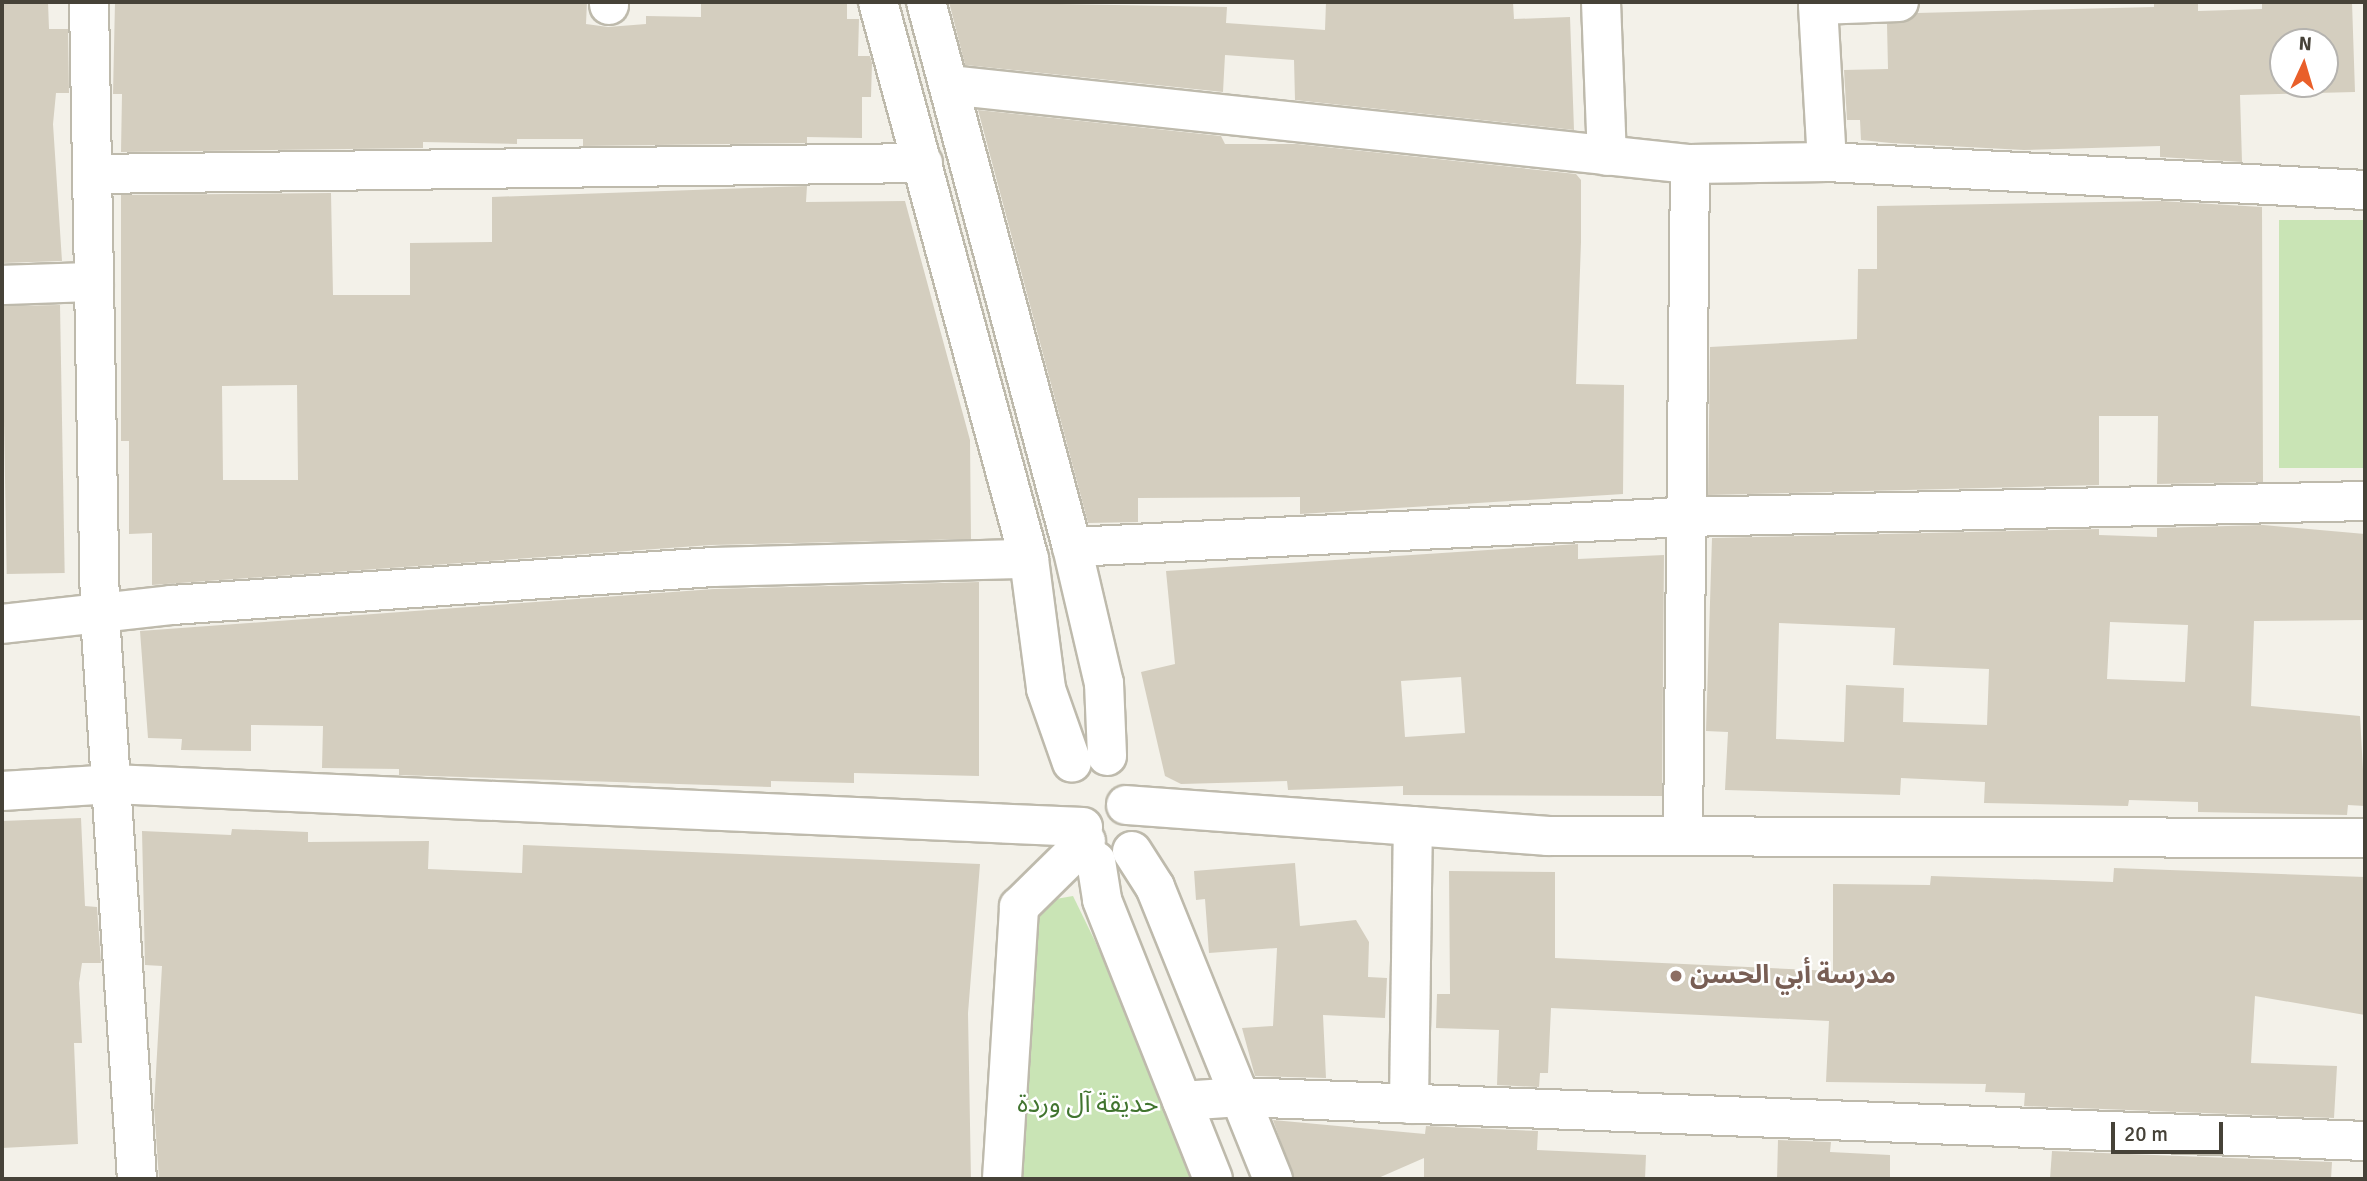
<!DOCTYPE html>
<meta charset="utf-8">
<style>
body{margin:0}
#map{position:relative;width:2367px;height:1181px;overflow:hidden;background:#f3f1e9;font-family:Signika,"Noto Sans Arabic",sans-serif}
div>[style]{position:absolute}
.green>*{inset:0;background:#c9e4b5;transform-origin:0 0}
.building>*{inset:0;background:#d4cebf;transform-origin:0 0}
.roads{filter:drop-shadow(2px 0 #bebaac) drop-shadow(-2px 0 #bebaac) drop-shadow(0 2px #bebaac) drop-shadow(0 -2px #bebaac)}
.minor>*{height:38px;margin:-19px;padding:0 19px;transform-origin:19px;border-radius:19px;background:#fff}
.dots>*{width:19px;height:19px;translate:-50% -50%;box-sizing:border-box;border:4px solid #fff;border-radius:50%}
span{translate:-50% -50%;white-space:nowrap;text-align:center;line-height:1.15;-webkit-text-stroke:5px #fff;paint-order:stroke}
.education-label{font-size:26px;color:#785e54;font-weight:700}
.left{translate:0 -50%;text-align:left}
.park-label{font-size:26px;color:#41742f}
.frame{position:absolute;inset:0;border:4px solid #464238;pointer-events:none}
.north{position:absolute;left:2269px;top:28px;width:70px;height:70px;box-sizing:border-box;background:#fff;border:2px solid #b5b3af;border-radius:50%;rotate:4deg;font-size:19px;font-weight:700;line-height:28px;text-align:center;color:#464238}
.north::after{content:'';display:block;margin:auto;width:24px;height:32px;background:#e95f2a;clip-path:polygon(50% 0,100% 100%,50% 72%,0 100%)}
.scale{position:absolute;left:2111px;top:1122px;width:112px;height:32px;box-sizing:border-box;border:4px solid #464238;border-top:0;padding-left:9px;font-size:21px;line-height:24px;white-space:nowrap;color:#464238;-webkit-text-stroke:5px #fff;paint-order:stroke}
</style>
<div id="map">
<div class="green">
<div style="left:2365px;top:220px;width:248px;height:86px;rotate:90deg"></div>
<div style="clip-path:polygon(1073px 896px,1094px 939px,1203px 1179px,1007px 1179px,1027px 904px)"></div>
</div>
<div class="building">
<div style="clip-path:polygon(2px 2px,48px 2px,49px 29px,68px 29px,69px 93px,56px 93px,53px 124px,62px 261px,2px 263px)"></div>
<div style="clip-path:polygon(115px 2px,587px 2px,586px 24px,608px 27px,646px 24px,646px 16px,701px 17px,701px 2px,847px 2px,847px 19px,859px 19px,858px 56px,870px 56px,872px 63px,871px 97px,862px 97px,862px 138px,807px 137px,807px 143px,583px 146px,583px 139px,517px 139px,517px 144px,423px 142px,423px 148px,121px 152px,122px 94px,113px 94px)"></div>
<div style="clip-path:polygon(949px 2px,1227px 7px,1226px 23px,1325px 30px,1326px 2px,1513px 2px,1514px 19px,1570px 17px,1574px 130px,1295px 100px,1294px 60px,1225px 55px,1223px 92px,965px 65px)"></div>
<div style="clip-path:polygon(evenodd,2154px 2px,2198px 2px,2198px 11px,2262px 9px,2262px 2px,2352px 2px,2355px 92px,2240px 95px,2242px 162px,2160px 157px,2160px 146px,2024px 150px,1891px 143px,1861px 140px,1860px 120px,1847px 120px,1844px 70px,1888px 69px,1887px 24px,1917px 13px,2154px 7px,2154px 2px,2283px 42px,2325px 42px,2325px 84px,2283px 84px,2283px 42px)"></div>
<div style="clip-path:polygon(978px 110px,1221px 136px,1225px 144px,1297px 144px,1576px 174px,1581px 180px,1581px 242px,1576px 384px,1624px 385px,1623px 494px,1300px 514px,1300px 497px,1138px 498px,1138px 522px,1088px 523px)"></div>
<div style="clip-path:polygon(evenodd,807px 186px,806px 202px,905px 201px,970px 440px,971px 539px,711px 545px,152px 585px,152px 533px,129px 534px,129px 441px,121px 441px,121px 195px,331px 193px,333px 295px,410px 295px,410px 243px,492px 242px,492px 197px,807px 186px,297px 385px,298px 480px,223px 480px,222px 386px,297px 385px)"></div>
<div style="clip-path:polygon(2161px 201px,2262px 207px,2263px 482px,2157px 484px,2158px 416px,2099px 416px,2099px 485px,1708px 495px,1710px 347px,1857px 339px,1858px 269px,1877px 269px,1877px 206px)"></div>
<div style="left:60px;top:305px;width:268px;height:58px;rotate:89deg"></div>
<div style="clip-path:polygon(evenodd,2263px 525px,2365px 534px,2365px 620px,2254px 621px,2251px 706px,2360px 716px,2365px 806px,2348px 805px,2347px 815px,2198px 812px,2198px 802px,2129px 800px,2128px 806px,1984px 803px,1985px 782px,1901px 778px,1900px 795px,1725px 790px,1728px 732px,1706px 731px,1712px 538px,2099px 529px,2099px 535px,2157px 537px,2157px 528px,2263px 525px,2110px 622px,2188px 625px,2185px 682px,2107px 679px,2110px 622px,2263px 525px,1779px 623px,1895px 628px,1893px 665px,1989px 669px,1987px 725px,1903px 722px,1904px 688px,1846px 685px,1844px 742px,1776px 739px,1779px 623px)"></div>
<div style="clip-path:polygon(evenodd,1578px 544px,1578px 559px,1664px 555px,1662px 796px,1403px 795px,1403px 786px,1288px 790px,1287px 781px,1181px 784px,1165px 776px,1141px 672px,1175px 664px,1166px 571px,1578px 544px,1461px 677px,1465px 733px,1405px 737px,1401px 681px,1461px 677px)"></div>
<div style="clip-path:polygon(979px 582px,979px 776px,854px 773px,854px 783px,771px 781px,771px 787px,399px 775px,399px 769px,322px 768px,323px 726px,251px 725px,251px 751px,181px 750px,182px 739px,148px 738px,140px 631px,714px 589px)"></div>
<div style="clip-path:polygon(81px 818px,85px 906px,97px 907px,101px 963px,82px 963px,79px 983px,82px 1043px,74px 1043px,78px 1144px,2px 1148px,2px 821px)"></div>
<div style="clip-path:polygon(232px 829px,308px 832px,308px 842px,429px 841px,428px 869px,522px 873px,523px 845px,980px 864px,968px 1013px,971px 1179px,159px 1179px,154px 1107px,162px 966px,145px 965px,142px 831px,231px 835px)"></div>
<div style="clip-path:polygon(1295px 863px,1300px 926px,1356px 920px,1369px 942px,1368px 977px,1387px 978px,1385px 1018px,1323px 1015px,1326px 1078px,1255px 1076px,1242px 1028px,1273px 1026px,1277px 948px,1209px 953px,1205px 899px,1196px 900px,1194px 871px)"></div>
<div style="clip-path:polygon(2114px 868px,2365px 877px,2365px 1015px,2255px 996px,2251px 1063px,2337px 1066px,2334px 1118px,2024px 1106px,2025px 1093px,1985px 1092px,1986px 1084px,1826px 1082px,1829px 1021px,1551px 1008px,1548px 1073px,1540px 1073px,1539px 1087px,1497px 1085px,1499px 1030px,1436px 1028px,1437px 994px,1450px 994px,1449px 871px,1555px 872px,1555px 958px,1833px 971px,1833px 884px,1930px 885px,1931px 876px,2113px 882px)"></div>
<div style="clip-path:polygon(1273px 1120px,1425px 1134px,1426px 1126px,1538px 1131px,1537px 1150px,1646px 1155px,1645px 1179px,1424px 1179px,1424px 1158px,1376px 1179px,1294px 1179px)"></div>
<div style="clip-path:polygon(1778px 1140px,1831px 1142px,1830px 1152px,1890px 1155px,1890px 1179px,1777px 1179px)"></div>
<div style="clip-path:polygon(2052px 1151px,2332px 1162px,2331px 1179px,2050px 1179px)"></div>
</div>
<div class="roads">
<div class="minor">
<div style="left:89px;top:2px;width:613px;rotate:88.97deg"></div>
<div style="left:100px;top:615px;width:565px;rotate:86.25deg"></div>
<div style="left:609px;top:2px;width:3px;rotate:90deg"></div>
<div style="left:878px;top:2px;width:577px;rotate:74.83deg"></div>
<div style="left:1029px;top:559px;width:131px;rotate:82.5deg"></div>
<div style="left:1046px;top:689px;width:78px;rotate:70.6deg"></div>
<div style="left:926px;top:2px;width:564px;rotate:75deg"></div>
<div style="left:1072px;top:547px;width:140px;rotate:76.8deg"></div>
<div style="left:1104px;top:683px;width:73px;rotate:87.6deg"></div>
<div style="left:1601px;top:2px;width:154px;rotate:87.8deg"></div>
<div style="left:949px;top:85px;width:745px;rotate:6.09deg"></div>
<div style="left:1690px;top:164px;width:137px;rotate:-0.8deg"></div>
<div style="left:1827px;top:162px;width:539px;rotate:2.98deg"></div>
<div style="left:1827px;top:162px;width:157px;rotate:-93.3deg"></div>
<div style="left:1818px;top:5px;width:81px;rotate:-2.1deg"></div>
<div style="left:92px;top:174px;width:831px;rotate:-0.76deg"></div>
<div style="left:2px;top:285px;width:92px;rotate:-1.9deg"></div>
<div style="left:1072px;top:547px;width:615px;rotate:-2.8deg"></div>
<div style="left:1686px;top:517px;width:679px;rotate:-1.35deg"></div>
<div style="left:2px;top:624px;width:171px;rotate:-6.4deg"></div>
<div style="left:172px;top:605px;width:542px;rotate:-4.02deg"></div>
<div style="left:713px;top:567px;width:316px;rotate:-1.5deg"></div>
<div style="left:2px;top:791px;width:110px;rotate:-3.6deg"></div>
<div style="left:112px;top:784px;width:972px;rotate:2.54deg"></div>
<div style="left:1126px;top:805px;width:422px;rotate:4.2deg"></div>
<div style="left:1547px;top:836px;width:818px;rotate:0.14deg"></div>
<div style="left:1683px;top:834px;width:670px;rotate:-89.4deg"></div>
<div style="left:1132px;top:851px;width:43px;rotate:57.4deg"></div>
<div style="left:1155px;top:887px;width:315px;rotate:68deg"></div>
<div style="left:1096px;top:861px;width:39px;rotate:81deg"></div>
<div style="left:1102px;top:900px;width:300px;rotate:68.3deg"></div>
<div style="left:1182px;top:1101px;width:58px;rotate:-3.9deg"></div>
<div style="left:1240px;top:1097px;width:1126px;rotate:2.24deg"></div>
<div style="left:1409px;top:1104px;width:278px;rotate:-89.2deg"></div>
<div style="left:1002px;top:1179px;width:273px;rotate:-86.4deg"></div>
<div style="left:1019px;top:907px;width:94px;rotate:-44.6deg"></div>
</div>
</div>
<div class="dots">
<div style="left:1676px;top:976px;background:#8d6e63"></div>
</div>
<div class="education-label">
<span class="left" style="left:1690px;top:976px">مدرسة أبي الحسن</span>
</div>
<div class="park-label">
<span style="left:1088px;top:1105px">حديقة آل وردة</span>
</div>
<div class="frame"></div>
<div class="north">N</div>
<div class="scale">20 m</div>
</div>
